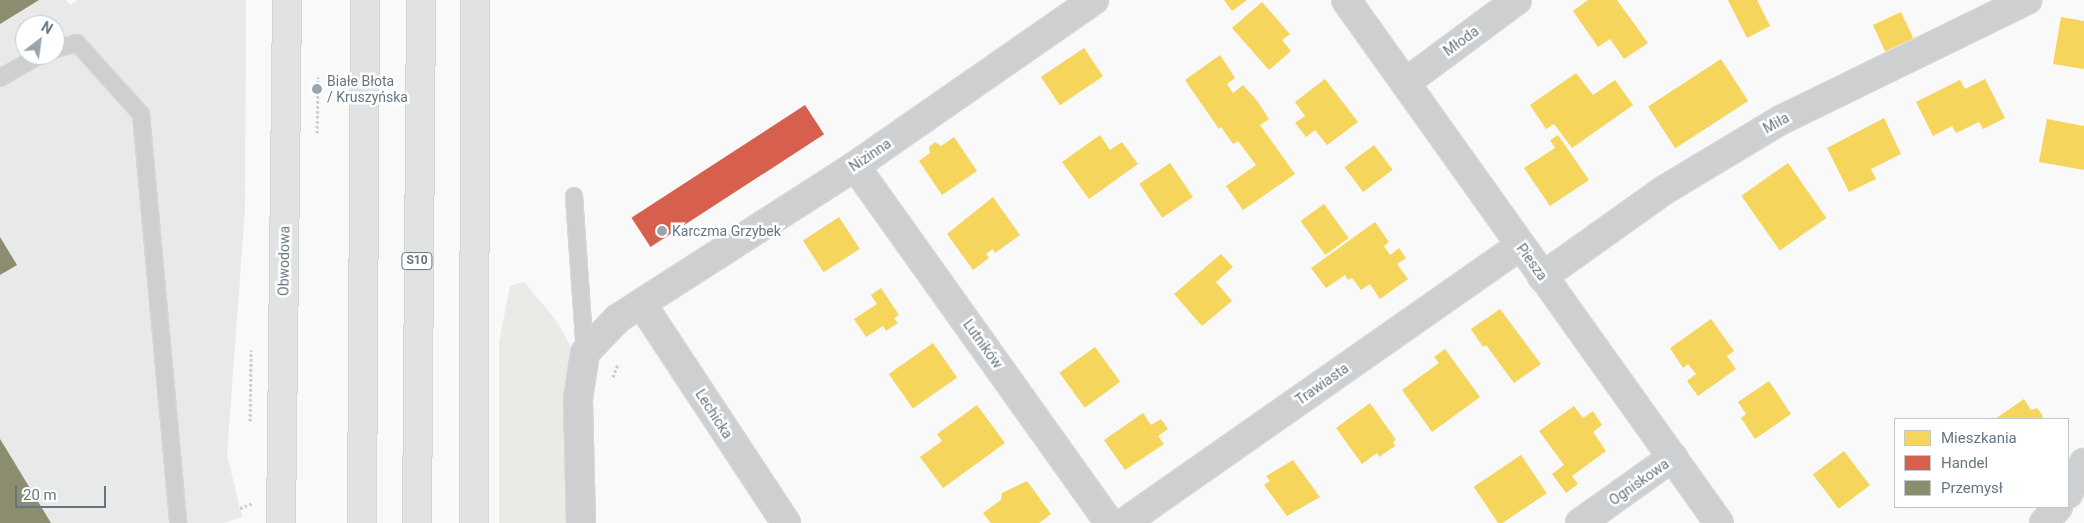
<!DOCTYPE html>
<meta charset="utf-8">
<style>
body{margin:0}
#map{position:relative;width:2084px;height:523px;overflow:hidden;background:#f9f9f9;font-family:Roboto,sans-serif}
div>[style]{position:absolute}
.built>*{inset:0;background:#e8e9e9}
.green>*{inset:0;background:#e8ebe6}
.homes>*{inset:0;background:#f6d55c;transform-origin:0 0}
.shops>*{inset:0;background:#d6604d;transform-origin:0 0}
.industry>*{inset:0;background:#8c8c6e}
.path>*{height:3px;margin-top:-1.5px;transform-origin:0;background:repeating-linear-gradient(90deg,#cbcccd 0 2.5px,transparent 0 5px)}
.roads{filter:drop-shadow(1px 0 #d5d6d7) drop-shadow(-1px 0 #d5d6d7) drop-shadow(0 1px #d5d6d7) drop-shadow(0 -1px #d5d6d7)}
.lane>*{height:16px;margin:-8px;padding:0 8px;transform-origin:8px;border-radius:8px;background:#cecfd0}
.street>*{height:28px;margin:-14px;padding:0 14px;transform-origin:14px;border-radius:14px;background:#cecfd0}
.secondary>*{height:28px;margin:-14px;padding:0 14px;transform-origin:14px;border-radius:14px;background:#e1e2e2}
.highway>*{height:28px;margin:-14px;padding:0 14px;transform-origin:14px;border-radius:14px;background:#e1e2e2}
.dots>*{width:14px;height:14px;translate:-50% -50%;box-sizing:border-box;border:2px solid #fff;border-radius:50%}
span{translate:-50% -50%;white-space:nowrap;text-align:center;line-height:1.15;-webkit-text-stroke:5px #fff;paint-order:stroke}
.shield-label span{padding:1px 4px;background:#fff;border:1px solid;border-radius:4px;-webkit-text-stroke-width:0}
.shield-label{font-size:12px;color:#657683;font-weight:700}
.street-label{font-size:14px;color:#657683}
.poi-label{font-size:14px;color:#657683}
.left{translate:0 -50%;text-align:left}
.legend{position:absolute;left:1894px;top:418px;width:175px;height:90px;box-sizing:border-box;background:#fff;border:1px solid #c1c8cd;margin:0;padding:6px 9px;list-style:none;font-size:15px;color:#657683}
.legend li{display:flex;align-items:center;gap:10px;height:25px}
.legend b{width:25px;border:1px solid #c1c8cd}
.north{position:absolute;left:15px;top:15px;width:50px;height:50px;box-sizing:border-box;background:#fff;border:1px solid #c1c8cd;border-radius:50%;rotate:30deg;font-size:14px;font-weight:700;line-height:20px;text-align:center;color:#657683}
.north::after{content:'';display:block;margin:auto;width:18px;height:22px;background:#99a4ac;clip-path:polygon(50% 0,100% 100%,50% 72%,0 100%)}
.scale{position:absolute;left:15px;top:486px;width:91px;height:22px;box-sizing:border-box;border:2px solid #657683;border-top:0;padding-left:6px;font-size:15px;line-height:18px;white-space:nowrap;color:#657683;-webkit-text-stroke:4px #fff;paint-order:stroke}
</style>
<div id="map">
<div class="built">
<div style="clip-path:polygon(evenodd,0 0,66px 0,70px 5px,78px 0,246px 0,245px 209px,227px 455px,242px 517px,224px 523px,0 523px,0 0,25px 25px,55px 25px,55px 55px,25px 55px,25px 25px)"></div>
</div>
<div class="green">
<div style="clip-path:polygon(524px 282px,556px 320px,570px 345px,570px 523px,499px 523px,499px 342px,510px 286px)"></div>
</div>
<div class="homes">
<div style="clip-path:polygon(1224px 0,1247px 0,1232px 11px)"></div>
<div style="clip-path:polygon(1588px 0,1617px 0,1648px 43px,1624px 59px,1610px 39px,1598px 47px,1573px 11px)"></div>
<div style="clip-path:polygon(1728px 0,1757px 0,1770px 26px,1747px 38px)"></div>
<div style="clip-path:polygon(1262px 2px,1290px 34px,1282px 40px,1291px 51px,1269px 70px,1232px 28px)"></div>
<div style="left:1901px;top:12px;width:29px;height:31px;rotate:65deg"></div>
<div style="clip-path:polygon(2061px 17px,2084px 21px,2084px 69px,2053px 64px)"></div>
<div style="left:1084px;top:48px;width:34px;height:52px;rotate:56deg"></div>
<div style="clip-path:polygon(1220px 55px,1235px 78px,1227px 84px,1233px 93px,1243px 85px,1258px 102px,1269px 119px,1260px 125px,1295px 174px,1243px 210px,1226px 186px,1256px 165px,1238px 141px,1233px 144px,1221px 127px,1219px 129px,1185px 80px)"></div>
<div style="left:1721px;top:59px;width:50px;height:87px;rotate:57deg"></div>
<div style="clip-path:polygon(1576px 73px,1593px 95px,1615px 80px,1633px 105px,1572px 148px,1554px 124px,1546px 129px,1530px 105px)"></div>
<div style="clip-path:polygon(1325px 79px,1358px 122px,1327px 145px,1315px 130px,1306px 137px,1295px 123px,1305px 116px,1295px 102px)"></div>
<div style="clip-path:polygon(1985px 79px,2005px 118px,1983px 129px,1979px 122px,1956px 133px,1952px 126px,1933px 136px,1916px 102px,1960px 80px,1965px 89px)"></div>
<div style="clip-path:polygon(1884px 118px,1901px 154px,1871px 169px,1876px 179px,1849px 192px,1827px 148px)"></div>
<div style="clip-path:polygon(2047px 119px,2084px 126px,2084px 170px,2039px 162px)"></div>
<div style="clip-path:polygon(1100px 135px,1110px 150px,1122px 142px,1138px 164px,1089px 199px,1062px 162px)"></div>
<div style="clip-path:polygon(1558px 135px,1589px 180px,1550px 206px,1524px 168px,1555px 148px,1550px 140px)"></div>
<div style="clip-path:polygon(954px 137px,977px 171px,942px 195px,919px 161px,930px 153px,929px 147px,935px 142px,941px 146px)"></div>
<div style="left:1374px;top:145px;width:31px;height:37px;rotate:53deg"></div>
<div style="left:1170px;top:163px;width:41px;height:37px;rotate:56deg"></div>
<div style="left:1788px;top:163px;width:67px;height:57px;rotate:55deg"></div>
<div style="clip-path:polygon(993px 197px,1020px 235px,995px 253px,993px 249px,986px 254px,989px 258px,973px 270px,947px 234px)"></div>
<div style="left:1324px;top:204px;width:42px;height:29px;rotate:54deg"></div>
<div style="left:839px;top:217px;width:38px;height:43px;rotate:57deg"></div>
<div style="clip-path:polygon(1375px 222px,1389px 242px,1384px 246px,1390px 255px,1399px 248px,1406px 258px,1397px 264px,1408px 279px,1380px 299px,1370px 284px,1361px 290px,1352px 278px,1348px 280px,1345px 275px,1326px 288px,1311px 268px)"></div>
<div style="clip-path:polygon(1221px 254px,1233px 267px,1216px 282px,1232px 301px,1202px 326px,1174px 294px)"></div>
<div style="clip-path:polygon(881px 288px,899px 315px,894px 318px,898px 323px,886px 331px,883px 326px,866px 337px,854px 319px,877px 304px,871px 295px)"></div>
<div style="clip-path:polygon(1500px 309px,1541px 364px,1514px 383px,1486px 345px,1483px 347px,1471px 329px)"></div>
<div style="clip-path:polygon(1711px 319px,1734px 351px,1727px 356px,1736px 369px,1698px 396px,1687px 381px,1696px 374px,1688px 364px,1683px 368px,1670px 348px)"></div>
<div style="left:933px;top:343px;width:42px;height:54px;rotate:55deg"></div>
<div style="left:1095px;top:347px;width:43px;height:44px;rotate:54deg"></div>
<div style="clip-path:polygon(1445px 349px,1480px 397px,1432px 432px,1402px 390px,1439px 363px,1434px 357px)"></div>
<div style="clip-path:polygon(1769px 381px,1791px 414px,1755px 439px,1741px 418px,1746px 414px,1738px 402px)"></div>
<div style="clip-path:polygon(2024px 399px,2031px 410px,2037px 408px,2043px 416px,2041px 419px,1995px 419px)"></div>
<div style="clip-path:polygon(1370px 403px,1396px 440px,1393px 442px,1395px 446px,1379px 457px,1377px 453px,1362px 464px,1336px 428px)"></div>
<div style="clip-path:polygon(977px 405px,1005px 443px,943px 488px,920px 457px,942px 441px,937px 434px)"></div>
<div style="clip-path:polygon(1574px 406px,1583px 418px,1593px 411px,1602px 425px,1593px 432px,1606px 451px,1572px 476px,1578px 484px,1566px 493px,1552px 474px,1564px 465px,1539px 431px)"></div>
<div style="clip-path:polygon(1143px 413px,1151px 425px,1161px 419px,1168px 429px,1158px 436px,1164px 444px,1125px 470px,1104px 440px)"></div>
<div style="left:1844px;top:451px;width:43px;height:39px;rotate:53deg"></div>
<div style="left:1521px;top:455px;width:46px;height:57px;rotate:56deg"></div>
<div style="clip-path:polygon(1293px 460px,1320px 497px,1287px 516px,1264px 485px,1270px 481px,1266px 476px)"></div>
<div style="clip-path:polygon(1027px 481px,1051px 514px,1039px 523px,991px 523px,983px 513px,1001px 500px,1002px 493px)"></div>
</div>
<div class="shops">
<div style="left:805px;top:105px;width:35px;height:207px;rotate:57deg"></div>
</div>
<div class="industry">
<div style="clip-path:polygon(0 0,39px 0,0 24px)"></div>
<div style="clip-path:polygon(0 237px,17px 265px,0 275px)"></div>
<div style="clip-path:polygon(0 439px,5px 447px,51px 523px,0 523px)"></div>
</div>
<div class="path">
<div style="left:317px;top:133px;width:56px;rotate:-89deg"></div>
<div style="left:613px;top:377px;width:14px;rotate:-69deg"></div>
<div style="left:250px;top:421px;width:71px;rotate:-89.2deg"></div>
<div style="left:240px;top:508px;width:14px;rotate:-21deg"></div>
</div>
<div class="roads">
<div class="lane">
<div style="left:55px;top:49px;width:23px;rotate:-15deg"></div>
<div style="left:77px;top:43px;width:96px;rotate:48deg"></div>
<div style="left:141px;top:114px;width:411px;rotate:84.8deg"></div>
<div style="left:0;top:78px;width:46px;rotate:-29.9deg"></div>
<div style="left:574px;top:196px;width:157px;rotate:86deg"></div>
</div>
<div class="street">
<div style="left:1346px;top:0;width:642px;rotate:54.5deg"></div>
<div style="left:1405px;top:83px;width:139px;rotate:-36.5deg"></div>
<div style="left:855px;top:166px;width:439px;rotate:54.5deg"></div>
<div style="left:1542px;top:277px;width:152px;rotate:-35.4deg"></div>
<div style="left:1666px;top:189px;width:134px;rotate:-31deg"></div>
<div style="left:1781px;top:120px;width:274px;rotate:-26deg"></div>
<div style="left:643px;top:306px;width:260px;rotate:56.6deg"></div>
<div style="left:2068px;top:494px;width:35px;rotate:-63deg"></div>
<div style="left:581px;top:523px;width:124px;rotate:-91.4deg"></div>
<div style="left:578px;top:399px;width:47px;rotate:-81.3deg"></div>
<div style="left:585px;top:353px;width:47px;rotate:-46.7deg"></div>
<div style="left:617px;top:319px;width:283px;rotate:-32.7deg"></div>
<div style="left:855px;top:166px;width:291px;rotate:-34.8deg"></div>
<div style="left:1124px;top:523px;width:483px;rotate:-35deg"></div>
<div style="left:1580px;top:523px;width:114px;rotate:-35.4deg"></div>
<div style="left:2044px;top:523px;width:21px;rotate:-49deg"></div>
</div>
<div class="secondary">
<div style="left:281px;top:523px;width:523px;rotate:-89.34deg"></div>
</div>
<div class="highway">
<div style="left:362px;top:523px;width:523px;rotate:-89.67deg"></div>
<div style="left:417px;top:523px;width:523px;rotate:-89.56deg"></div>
<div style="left:474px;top:523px;width:523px;rotate:-89.89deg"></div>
</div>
</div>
<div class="dots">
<div style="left:317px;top:89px;background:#99a4ac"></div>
<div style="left:662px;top:231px;background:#99a4ac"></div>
</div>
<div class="shield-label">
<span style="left:417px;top:261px">S10</span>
</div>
<div class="street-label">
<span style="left:1461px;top:41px;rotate:-36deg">Młoda</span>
<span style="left:1776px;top:123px;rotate:-29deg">Miła</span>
<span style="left:870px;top:155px;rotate:-34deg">Nizinna</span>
<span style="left:284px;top:261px;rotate:-89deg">Obwodowa</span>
<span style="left:1532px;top:262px;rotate:54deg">Piesza</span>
<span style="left:983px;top:344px;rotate:54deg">Lutników</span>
<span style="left:1322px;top:384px;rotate:-35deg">Trawiasta</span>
<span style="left:714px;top:414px;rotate:57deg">Lechicka</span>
<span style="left:1639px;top:482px;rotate:-35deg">Ogniskowa</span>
</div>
<div class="poi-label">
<span class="left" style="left:327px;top:89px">Białe Błota<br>/ Kruszyńska</span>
<span class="left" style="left:672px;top:231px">Karczma Grzybek</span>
</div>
<ul class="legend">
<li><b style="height:14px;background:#f6d55c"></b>Mieszkania</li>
<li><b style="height:14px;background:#d6604d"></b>Handel</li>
<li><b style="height:14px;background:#8c8c6e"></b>Przemysł</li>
</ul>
<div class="north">N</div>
<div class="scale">20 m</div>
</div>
